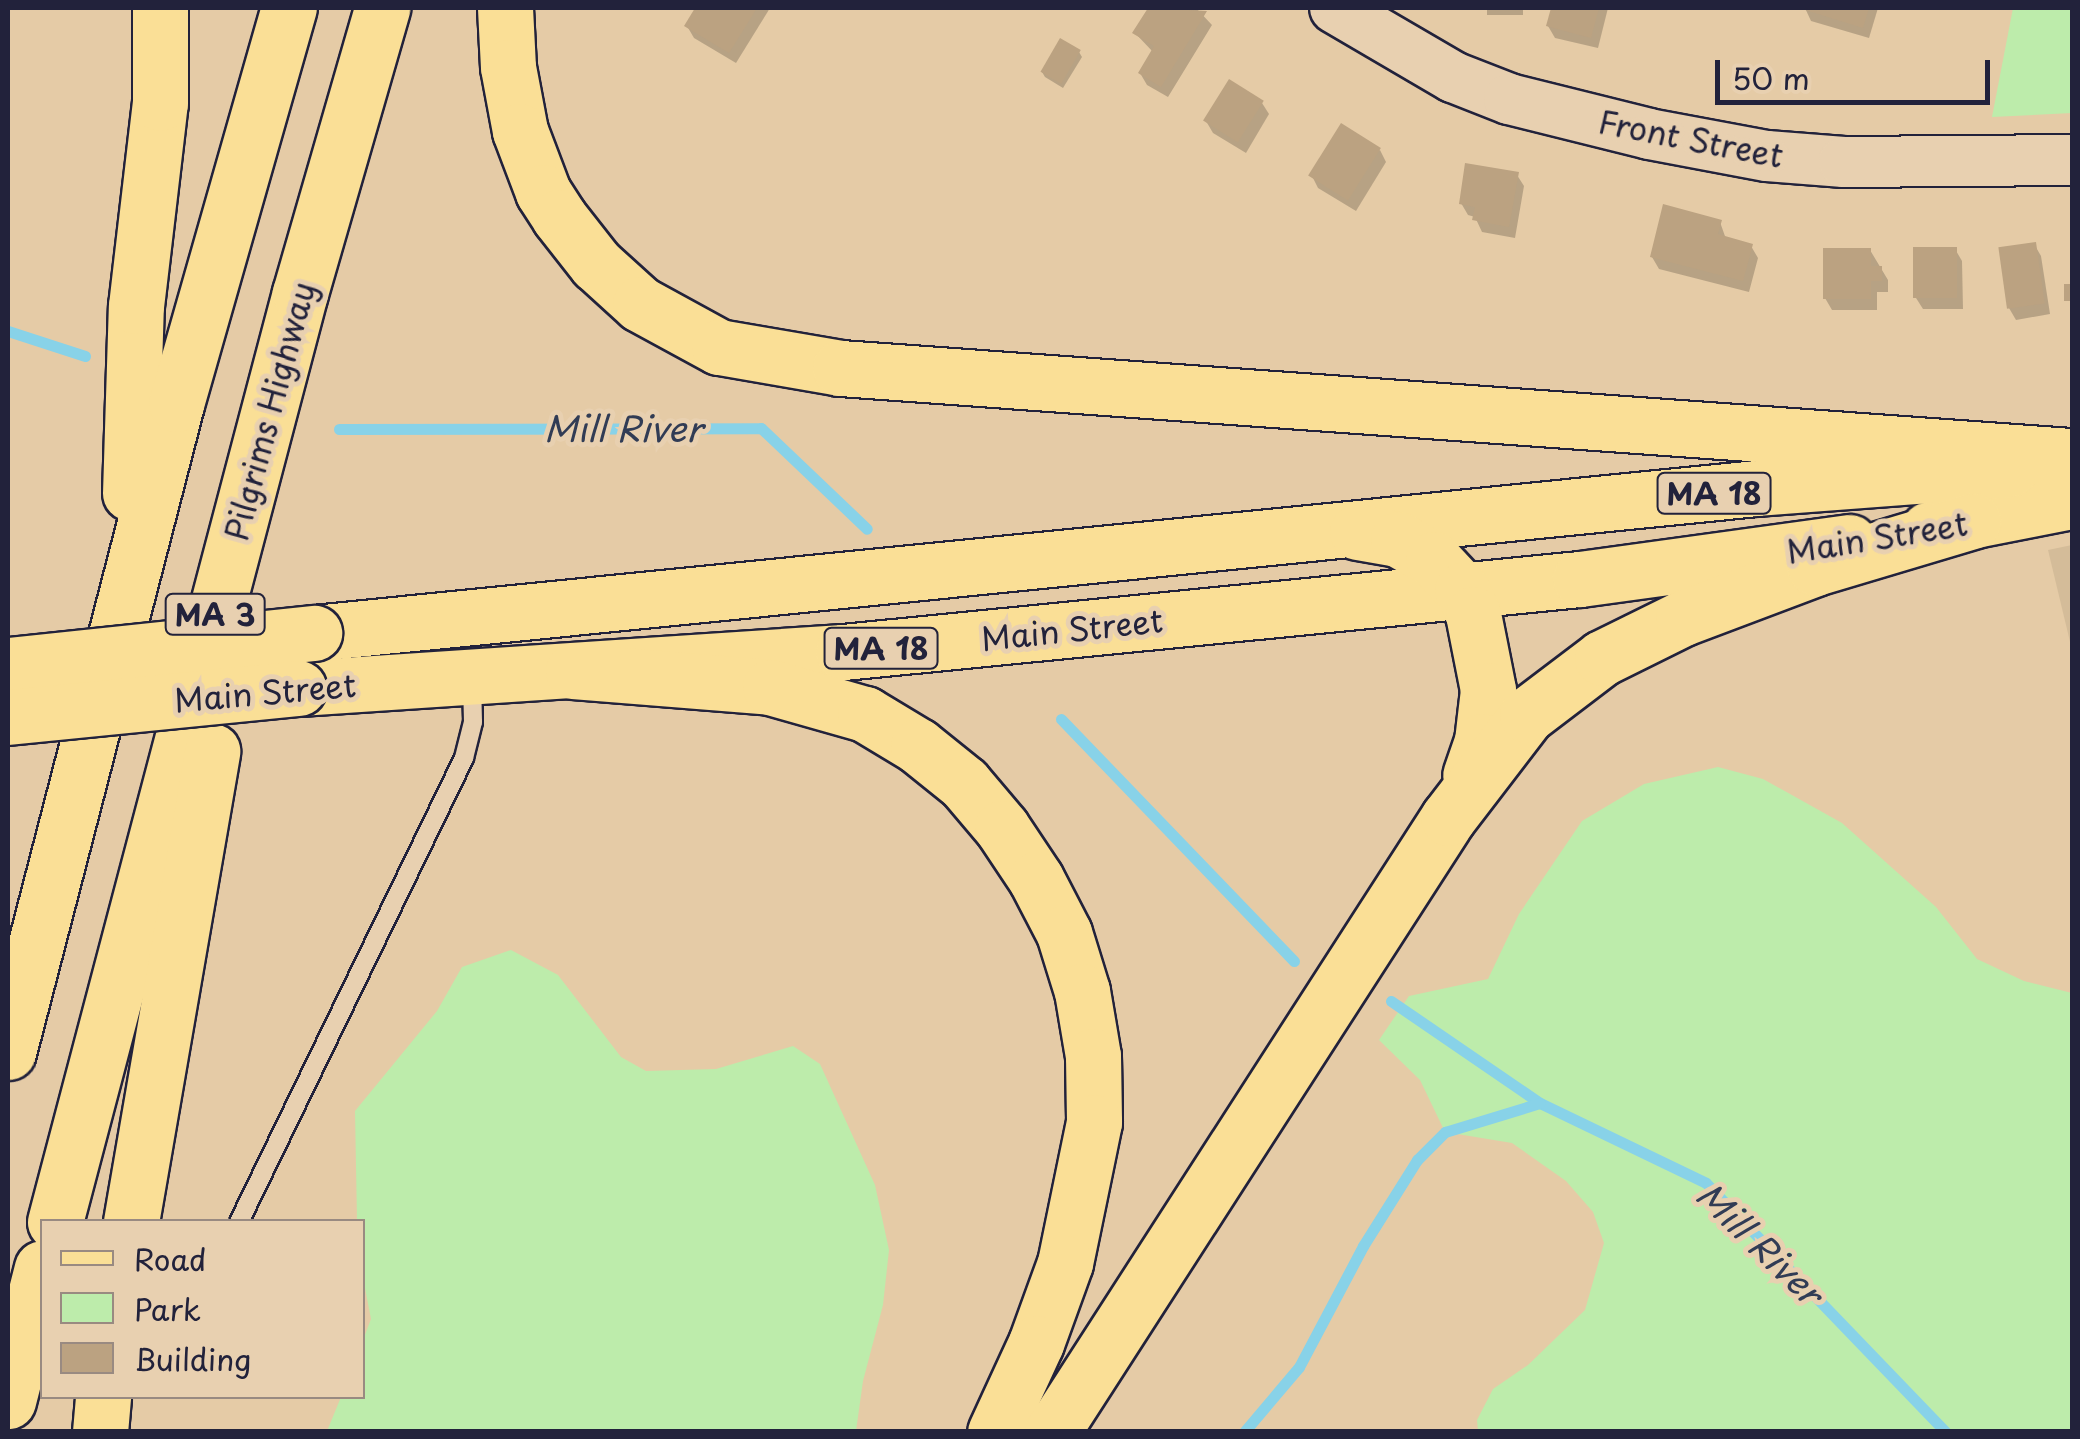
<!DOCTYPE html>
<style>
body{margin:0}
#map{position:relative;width:2080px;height:1439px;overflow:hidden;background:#e5cba6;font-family:"Playpen Sans",sans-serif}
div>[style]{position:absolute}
.built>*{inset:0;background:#d4bc99}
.green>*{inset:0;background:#bdecab}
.shadow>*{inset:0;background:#0003;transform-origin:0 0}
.stream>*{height:11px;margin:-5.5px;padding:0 5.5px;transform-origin:5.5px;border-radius:5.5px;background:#88d2e8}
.building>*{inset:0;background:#bba281;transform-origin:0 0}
.roads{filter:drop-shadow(2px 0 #22223b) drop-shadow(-2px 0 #22223b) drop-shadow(0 2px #22223b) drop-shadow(0 -2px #22223b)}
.lane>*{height:18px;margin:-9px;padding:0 9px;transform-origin:9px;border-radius:9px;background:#e8d0b0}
.secondary>*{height:50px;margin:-25px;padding:0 25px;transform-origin:25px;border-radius:25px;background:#e8d0b0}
.primary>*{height:55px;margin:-27.5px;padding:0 27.5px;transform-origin:27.5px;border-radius:27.5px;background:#fadf96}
.highway>*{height:55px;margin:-27.5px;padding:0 27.5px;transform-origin:27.5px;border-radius:27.5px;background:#fadf96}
.bridges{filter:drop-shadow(2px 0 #22223b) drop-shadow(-2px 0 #22223b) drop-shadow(0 2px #22223b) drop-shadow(0 -2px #22223b)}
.primary-bridge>*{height:55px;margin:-27.5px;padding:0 27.5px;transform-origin:27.5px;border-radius:27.5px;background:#fadf96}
span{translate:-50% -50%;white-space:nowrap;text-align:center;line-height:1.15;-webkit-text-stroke:10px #e8d0b0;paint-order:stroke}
.shield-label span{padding:2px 8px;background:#e8d0b0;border:2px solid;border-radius:8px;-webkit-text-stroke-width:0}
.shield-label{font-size:30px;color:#22223b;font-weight:700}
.street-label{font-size:32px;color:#22223b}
.water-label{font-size:35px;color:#313c55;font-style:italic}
.frame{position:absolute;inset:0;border:10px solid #22223b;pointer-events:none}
.legend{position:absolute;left:40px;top:1219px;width:325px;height:180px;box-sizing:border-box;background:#e8d0b0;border:2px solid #998a81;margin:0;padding:12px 18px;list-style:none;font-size:30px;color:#22223b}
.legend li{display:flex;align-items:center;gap:20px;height:50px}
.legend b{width:50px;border:2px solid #998a81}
.scale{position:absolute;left:1715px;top:60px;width:275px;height:45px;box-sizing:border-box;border:5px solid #22223b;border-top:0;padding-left:12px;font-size:30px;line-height:35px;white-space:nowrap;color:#22223b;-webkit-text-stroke:8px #e8d0b0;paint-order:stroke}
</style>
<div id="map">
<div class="built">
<div style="clip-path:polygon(2072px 545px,2072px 650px,2048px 550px)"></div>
</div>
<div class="green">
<div style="clip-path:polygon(2013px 8px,2072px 8px,2072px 113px,1992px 117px)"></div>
<div style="clip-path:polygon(1718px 767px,1763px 779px,1842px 823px,1936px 907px,1977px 959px,2024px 981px,2072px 993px,2072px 1431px,1478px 1431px,1477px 1420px,1493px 1389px,1528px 1365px,1585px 1310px,1604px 1243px,1593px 1212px,1566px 1181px,1512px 1143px,1445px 1132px,1420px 1080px,1379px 1040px,1409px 996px,1488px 979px,1519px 914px,1582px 821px,1644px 784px)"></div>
<div style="clip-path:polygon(511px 950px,558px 975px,621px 1057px,646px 1071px,716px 1069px,793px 1046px,820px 1064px,875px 1185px,889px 1250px,883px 1305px,863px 1381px,856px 1431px,327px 1431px,341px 1397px,362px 1396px,363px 1340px,371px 1319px,363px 1278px,362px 1222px,357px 1221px,355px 1111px,437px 1011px,462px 967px)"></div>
</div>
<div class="shadow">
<div style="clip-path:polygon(698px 8px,770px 8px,736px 63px,694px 38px,687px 26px)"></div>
<div style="clip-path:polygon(1151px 8px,1196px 8px,1212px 25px,1168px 97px,1147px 85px,1140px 73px,1153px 52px,1135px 33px)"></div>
<div style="left:1487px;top:8px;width:36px;height:7px"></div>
<div style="clip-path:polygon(1553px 8px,1608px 8px,1598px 48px,1555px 38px,1548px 26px)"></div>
<div style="clip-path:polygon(1805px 8px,1878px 8px,1869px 38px,1811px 21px)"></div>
<div style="clip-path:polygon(1079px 52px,1082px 57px,1063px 88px,1045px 77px,1042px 72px)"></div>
<div style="clip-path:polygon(1262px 103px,1269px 114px,1246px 153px,1213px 133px,1206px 121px)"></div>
<div style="clip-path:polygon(1380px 150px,1386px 162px,1356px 211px,1318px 188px,1312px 176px)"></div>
<div style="clip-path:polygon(1517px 175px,1524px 186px,1515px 238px,1482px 232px,1475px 217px,1468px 215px,1461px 203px)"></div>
<div style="clip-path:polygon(1720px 222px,1726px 239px,1751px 246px,1758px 258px,1749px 292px,1659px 269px,1652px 257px)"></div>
<div style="clip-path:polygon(2034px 244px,2041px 256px,2050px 314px,2016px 320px,2009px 308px)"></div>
<div style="clip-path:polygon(1955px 249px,1962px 261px,1963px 309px,1923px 309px,1916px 298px)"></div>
<div style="clip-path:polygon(1870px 250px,1888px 280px,1888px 292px,1877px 292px,1877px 310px,1832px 310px,1825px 298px)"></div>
</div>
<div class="stream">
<div style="left:8px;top:331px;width:81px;rotate:18deg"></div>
<div style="left:339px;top:429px;width:422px;rotate:-0.1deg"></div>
<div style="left:761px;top:428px;width:146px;rotate:43.6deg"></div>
<div style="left:1061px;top:719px;width:336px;rotate:46.1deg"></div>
<div style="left:1391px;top:1001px;width:181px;rotate:34.4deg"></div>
<div style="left:1540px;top:1103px;width:184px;rotate:25.7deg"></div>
<div style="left:1706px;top:1183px;width:346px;rotate:46.1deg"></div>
<div style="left:1244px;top:1432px;width:85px;rotate:-49.8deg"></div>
<div style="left:1299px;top:1367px;width:137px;rotate:-62.1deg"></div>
<div style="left:1363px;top:1246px;width:102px;rotate:-57.9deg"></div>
<div style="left:1417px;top:1160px;width:40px;rotate:-45deg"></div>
<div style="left:1445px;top:1132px;width:99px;rotate:-17deg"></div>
</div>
<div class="building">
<div style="clip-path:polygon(695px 8px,757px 8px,729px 53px,684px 26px)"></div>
<div style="clip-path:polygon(1148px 8px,1207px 11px,1161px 87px,1138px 73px,1154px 46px,1132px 33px)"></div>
<div style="clip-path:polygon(1551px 8px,1599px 8px,1591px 38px,1546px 26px)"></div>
<div style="clip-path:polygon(1799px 8px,1869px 8px,1863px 28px)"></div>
<div style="left:1060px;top:38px;width:24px;height:39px;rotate:30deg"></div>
<div style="left:1229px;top:79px;width:41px;height:49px;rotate:32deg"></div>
<div style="left:1341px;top:123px;width:47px;height:62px;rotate:32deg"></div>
<div style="clip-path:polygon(1465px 163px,1519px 172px,1509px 227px,1472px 220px,1475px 207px,1459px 204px)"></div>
<div style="clip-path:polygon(1663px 204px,1722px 220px,1718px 234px,1753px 244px,1743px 281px,1650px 257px)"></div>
<div style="left:2036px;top:242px;width:62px;height:38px;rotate:82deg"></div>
<div style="left:1913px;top:247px;width:44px;height:51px"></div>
<div style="clip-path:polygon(1823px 248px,1871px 248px,1871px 266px,1882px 266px,1882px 281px,1871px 281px,1871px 299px,1823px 299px)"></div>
<div style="left:2064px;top:284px;width:8px;height:17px"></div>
</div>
<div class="roads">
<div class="lane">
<div style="left:239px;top:1222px;width:516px;rotate:-64.13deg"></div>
<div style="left:464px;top:758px;width:37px;rotate:-76deg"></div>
<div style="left:473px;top:722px;width:41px;rotate:-91.4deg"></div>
</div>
<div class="secondary">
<div style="left:1335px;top:8px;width:137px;rotate:30.3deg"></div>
<div style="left:1453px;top:77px;width:60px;rotate:21.4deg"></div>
<div style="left:1509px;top:99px;width:144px;rotate:14deg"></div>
<div style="left:1649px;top:134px;width:120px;rotate:10.6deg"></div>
<div style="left:1767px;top:156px;width:77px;rotate:4.5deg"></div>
<div style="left:1844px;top:162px;width:228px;rotate:-0.5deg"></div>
</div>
<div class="primary">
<div style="left:1929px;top:529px;width:146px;rotate:-11.1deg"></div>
<div style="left:314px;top:633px;width:1449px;rotate:-5.74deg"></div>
<div style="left:1756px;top:488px;width:255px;rotate:-4.3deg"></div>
<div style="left:299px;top:688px;width:545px;rotate:-3.79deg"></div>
<div style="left:843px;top:652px;width:741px;rotate:-5.66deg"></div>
<div style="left:1580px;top:579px;width:272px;rotate:-7.8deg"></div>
</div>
<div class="highway">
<div style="left:505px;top:8px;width:59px;rotate:87.1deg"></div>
<div style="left:508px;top:67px;width:65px;rotate:79.4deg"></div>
<div style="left:520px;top:131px;width:65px;rotate:69.3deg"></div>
<div style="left:543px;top:192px;width:30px;rotate:57deg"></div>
<div style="left:559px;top:217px;width:60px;rotate:51.8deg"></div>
<div style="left:596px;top:264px;width:59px;rotate:42.3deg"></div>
<div style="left:640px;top:304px;width:90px;rotate:28.6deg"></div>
<div style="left:719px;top:347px;width:123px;rotate:9.8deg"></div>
<div style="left:840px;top:368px;width:1235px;rotate:4.09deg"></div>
<div style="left:130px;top:493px;width:187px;rotate:-88.2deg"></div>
<div style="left:136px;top:306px;width:204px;rotate:-83.3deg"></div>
<div style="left:160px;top:103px;width:95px;rotate:-90deg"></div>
<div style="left:1357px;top:532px;width:42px;rotate:9.7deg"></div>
<div style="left:1398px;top:539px;width:40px;rotate:29.7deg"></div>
<div style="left:1433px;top:559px;width:42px;rotate:46.9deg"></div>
<div style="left:1462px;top:590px;width:26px;rotate:65deg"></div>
<div style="left:1473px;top:614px;width:77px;rotate:78.8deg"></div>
<div style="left:1488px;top:690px;width:51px;rotate:96.7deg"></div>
<div style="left:1482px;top:741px;width:36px;rotate:109deg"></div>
<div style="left:573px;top:671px;width:198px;rotate:4.6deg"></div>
<div style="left:770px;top:687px;width:99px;rotate:15.9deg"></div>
<div style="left:865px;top:714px;width:62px;rotate:31.1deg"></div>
<div style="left:918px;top:746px;width:59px;rotate:38.8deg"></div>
<div style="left:964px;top:783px;width:59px;rotate:49.8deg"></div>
<div style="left:1002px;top:828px;width:61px;rotate:56.3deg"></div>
<div style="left:1036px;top:879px;width:61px;rotate:62.6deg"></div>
<div style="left:1064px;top:933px;width:61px;rotate:72.8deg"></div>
<div style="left:1082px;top:991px;width:66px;rotate:80.4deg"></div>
<div style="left:1093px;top:1056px;width:66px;rotate:89.1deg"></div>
<div style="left:1094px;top:1122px;width:144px;rotate:101.6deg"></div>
<div style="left:1065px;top:1263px;width:85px;rotate:109.9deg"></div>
<div style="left:1036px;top:1343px;width:98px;rotate:114.7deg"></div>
<div style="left:8px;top:1052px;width:669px;rotate:-75.47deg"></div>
<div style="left:176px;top:404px;width:412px;rotate:-74.1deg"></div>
<div style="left:55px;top:1222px;width:961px;rotate:-75.23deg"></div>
<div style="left:300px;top:293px;width:297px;rotate:-73.9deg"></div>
<div style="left:131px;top:1222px;width:478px;rotate:-80.2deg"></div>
<div style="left:8px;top:1401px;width:137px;rotate:-75.7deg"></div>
<div style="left:100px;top:1432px;width:36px;rotate:-85deg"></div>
<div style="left:1052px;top:1432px;width:731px;rotate:-57.18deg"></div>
<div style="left:1448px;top:818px;width:130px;rotate:-52.5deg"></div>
<div style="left:1527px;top:715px;width:94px;rotate:-37.2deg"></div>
<div style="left:1602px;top:658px;width:90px;rotate:-26.3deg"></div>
<div style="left:1683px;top:618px;width:141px;rotate:-20.7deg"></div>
<div style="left:1815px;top:568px;width:165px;rotate:-16.6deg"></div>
</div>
</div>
<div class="bridges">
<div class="primary-bridge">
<div style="left:8px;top:665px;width:308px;rotate:-6deg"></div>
<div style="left:8px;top:717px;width:292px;rotate:-5.7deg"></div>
</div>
</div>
<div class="shield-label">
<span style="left:1714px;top:493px">MA 18</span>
<span style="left:215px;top:614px">MA 3</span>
<span style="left:881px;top:648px">MA 18</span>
</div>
<div class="street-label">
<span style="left:1691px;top:138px;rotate:11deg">Front Street</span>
<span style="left:269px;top:411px;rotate:-75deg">Pilgrims Highway</span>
<span style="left:1877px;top:537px;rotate:-9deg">Main Street</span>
<span style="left:1072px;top:629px;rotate:-6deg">Main Street</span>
<span style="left:265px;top:692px;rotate:-5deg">Main Street</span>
</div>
<div class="water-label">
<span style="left:623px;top:428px">Mill River</span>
<span style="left:1760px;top:1243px;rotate:44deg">Mill River</span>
</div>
<div class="frame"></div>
<ul class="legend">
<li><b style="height:12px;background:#fadf96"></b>Road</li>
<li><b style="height:28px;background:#bdecab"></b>Park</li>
<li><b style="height:28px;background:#bba281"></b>Building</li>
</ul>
<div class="scale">50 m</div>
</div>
